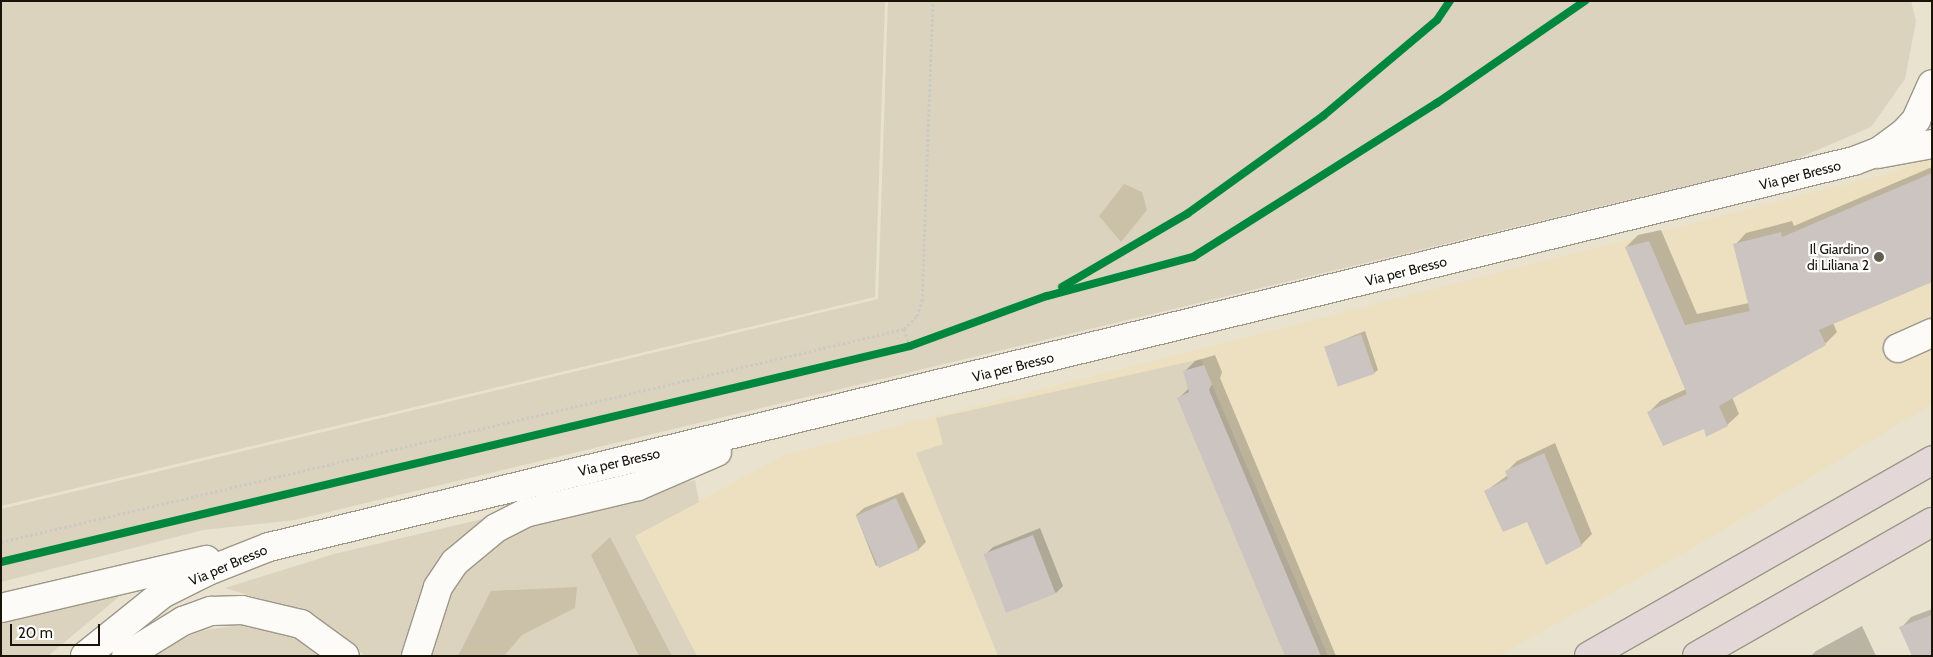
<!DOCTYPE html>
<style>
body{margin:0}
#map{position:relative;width:1933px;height:657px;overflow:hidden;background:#e9e2cf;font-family:Cabin,sans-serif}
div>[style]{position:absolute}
.built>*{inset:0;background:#ece0c1}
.green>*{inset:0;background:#dbd3bd}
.forest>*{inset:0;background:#cbc1a9}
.shadow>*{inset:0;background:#0003}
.building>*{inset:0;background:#cbc4c1;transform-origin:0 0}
.path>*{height:3px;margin-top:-1.5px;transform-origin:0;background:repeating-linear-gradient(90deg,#cccac5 0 2.5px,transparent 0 5px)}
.roads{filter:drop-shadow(1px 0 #9d9789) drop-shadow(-1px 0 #9d9789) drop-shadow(0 1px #9d9789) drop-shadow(0 -1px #9d9789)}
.minor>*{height:28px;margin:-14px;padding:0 14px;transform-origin:14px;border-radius:14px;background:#fcfbf8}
.highway>*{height:28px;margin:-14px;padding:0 14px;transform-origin:14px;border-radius:14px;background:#e4d7d7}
.cycleway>*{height:8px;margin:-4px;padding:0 4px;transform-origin:4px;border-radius:4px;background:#00873e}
.dots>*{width:14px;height:14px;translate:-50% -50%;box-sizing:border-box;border:2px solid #fff;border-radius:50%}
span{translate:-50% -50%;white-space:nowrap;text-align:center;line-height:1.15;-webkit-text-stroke:4.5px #fff;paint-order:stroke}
.street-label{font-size:14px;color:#181408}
.poi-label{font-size:14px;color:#181408}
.right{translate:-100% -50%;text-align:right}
.frame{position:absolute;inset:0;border:2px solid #181408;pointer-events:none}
.scale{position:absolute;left:10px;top:624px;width:90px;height:22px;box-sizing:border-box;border:2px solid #181408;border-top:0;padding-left:6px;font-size:15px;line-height:18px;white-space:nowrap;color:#181408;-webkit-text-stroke:4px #fff;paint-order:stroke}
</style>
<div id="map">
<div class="built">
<div style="clip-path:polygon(1932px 157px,1932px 404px,1691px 549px,1498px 656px,697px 656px,635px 536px,787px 454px,1886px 174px)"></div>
</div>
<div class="green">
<div style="clip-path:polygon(1px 1px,885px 1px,875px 297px,1px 506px)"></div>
<div style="clip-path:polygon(888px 1px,1911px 1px,1916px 21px,1905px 79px,1871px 127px,1794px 160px,295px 520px,203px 530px,1px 582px,1px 509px,878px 299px)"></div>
<div style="clip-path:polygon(1201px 359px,1328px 656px,998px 656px,916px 453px,943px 444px,936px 418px)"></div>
<div style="clip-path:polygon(695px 480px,699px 502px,635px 536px,697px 656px,428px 656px,443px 603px,459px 578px,496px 543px,534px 522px)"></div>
<div style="clip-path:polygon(491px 517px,413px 622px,404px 656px,365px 656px,329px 626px,297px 610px,225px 588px,334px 554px)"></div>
<div style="clip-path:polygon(133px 585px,48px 656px,1px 656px,1px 616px)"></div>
<div style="clip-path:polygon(250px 624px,302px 640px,325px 656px,142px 656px,203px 630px)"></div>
</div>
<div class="forest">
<div style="clip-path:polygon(1124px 184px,1142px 192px,1147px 210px,1121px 242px,1099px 216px)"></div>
<div style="clip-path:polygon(610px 537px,672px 656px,639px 656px,591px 555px)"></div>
<div style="clip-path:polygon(577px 587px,575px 608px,522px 635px,504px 656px,458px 656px,491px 591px)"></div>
</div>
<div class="shadow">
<div style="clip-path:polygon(1932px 167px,1932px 280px,1833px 323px,1837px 332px,1825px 344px,1732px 397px,1739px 414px,1727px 425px,1705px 427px,1648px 413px,1660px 401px,1686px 389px,1626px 247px,1638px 235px,1661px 230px,1697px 314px,1749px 303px,1735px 245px,1746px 233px,1792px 221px,1794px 226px)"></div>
<div style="clip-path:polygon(1365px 331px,1378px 370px,1374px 373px,1325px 347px)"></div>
<div style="clip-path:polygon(1215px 355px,1222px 372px,1220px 378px,1336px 656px,1287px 656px,1179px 398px,1189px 388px,1184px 372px,1195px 361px)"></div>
<div style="clip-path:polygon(1555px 443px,1592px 534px,1581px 545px,1527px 520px,1486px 491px,1508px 475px,1506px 472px,1517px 461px)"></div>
<div style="clip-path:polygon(903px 492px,926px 542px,919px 549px,876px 566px,856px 515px,864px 508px)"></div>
<div style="clip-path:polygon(1040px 528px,1063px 586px,1056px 593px,986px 554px,993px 547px)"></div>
<div style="clip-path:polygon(1932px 609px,1932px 656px,1901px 628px,1911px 617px)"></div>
<div style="clip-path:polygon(1862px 626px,1876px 656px,1811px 656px,1816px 651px)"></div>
</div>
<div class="building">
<div style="clip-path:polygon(1932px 173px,1932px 282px,1819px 330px,1826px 345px,1719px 406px,1728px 426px,1706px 437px,1704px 429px,1663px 446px,1647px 412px,1687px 394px,1625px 247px,1649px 241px,1685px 325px,1750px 311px,1733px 244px,1781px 232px,1782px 237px)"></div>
<div style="left:1361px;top:334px;width:42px;height:39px;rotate:71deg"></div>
<div style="clip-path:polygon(1204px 365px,1212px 384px,1209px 390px,1321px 656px,1285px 656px,1177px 398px,1189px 392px,1183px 371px)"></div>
<div style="clip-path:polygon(1544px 453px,1582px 546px,1546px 565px,1527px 522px,1503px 532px,1484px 491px,1508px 479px,1505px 471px)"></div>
<div style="left:896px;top:498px;width:57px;height:44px;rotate:66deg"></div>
<div style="left:1033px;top:535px;width:63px;height:53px;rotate:69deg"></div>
<div style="clip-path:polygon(1932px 615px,1932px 656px,1912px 656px,1899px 627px)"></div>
</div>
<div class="path">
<div style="left:904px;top:329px;width:18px;rotate:71deg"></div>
<div style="left:1px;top:542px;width:928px;rotate:-13.27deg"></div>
<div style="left:904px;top:329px;width:18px;rotate:-45deg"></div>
<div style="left:917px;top:316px;width:16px;rotate:-72deg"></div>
<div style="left:922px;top:301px;width:300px;rotate:-87.9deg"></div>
</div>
<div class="roads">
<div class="minor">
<div style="left:1878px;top:154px;width:55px;rotate:-10.5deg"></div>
<div style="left:1898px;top:348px;width:37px;rotate:-24deg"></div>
<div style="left:1px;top:608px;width:211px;rotate:-13.2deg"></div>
<div style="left:85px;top:656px;width:99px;rotate:-38.8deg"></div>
<div style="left:162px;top:594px;width:51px;rotate:-26.6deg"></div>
<div style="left:208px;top:571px;width:66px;rotate:-21.5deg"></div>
<div style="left:269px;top:547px;width:1631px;rotate:-13.69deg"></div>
<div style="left:1854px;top:161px;width:26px;rotate:-21deg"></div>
<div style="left:1878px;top:152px;width:32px;rotate:-36deg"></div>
<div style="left:1904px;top:133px;width:18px;rotate:-47deg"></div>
<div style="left:1916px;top:120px;width:39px;rotate:-66deg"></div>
<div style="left:126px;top:656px;width:67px;rotate:-31.6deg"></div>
<div style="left:183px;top:621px;width:30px;rotate:-20deg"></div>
<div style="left:211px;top:611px;width:31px;rotate:-2deg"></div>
<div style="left:242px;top:610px;width:61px;rotate:13.3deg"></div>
<div style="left:301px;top:624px;width:54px;rotate:36deg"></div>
<div style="left:416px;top:656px;width:72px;rotate:-72.3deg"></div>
<div style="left:438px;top:587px;width:30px;rotate:-56deg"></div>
<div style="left:455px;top:562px;width:53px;rotate:-39.7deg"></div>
<div style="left:496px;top:528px;width:33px;rotate:-27deg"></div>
<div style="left:525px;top:513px;width:116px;rotate:-13.4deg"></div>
<div style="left:638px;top:486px;width:86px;rotate:-23.3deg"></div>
</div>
<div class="highway">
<div style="left:1589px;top:656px;width:395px;rotate:-29.7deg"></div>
<div style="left:1697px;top:656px;width:271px;rotate:-29.7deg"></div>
</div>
</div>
<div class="cycleway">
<div style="left:1062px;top:287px;width:145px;rotate:-30.3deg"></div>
<div style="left:1187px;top:214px;width:168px;rotate:-35.8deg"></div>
<div style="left:1323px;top:116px;width:149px;rotate:-40.1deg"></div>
<div style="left:1437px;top:20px;width:23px;rotate:-56deg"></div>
<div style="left:1px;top:562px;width:934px;rotate:-13.37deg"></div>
<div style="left:910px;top:346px;width:146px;rotate:-20.1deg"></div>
<div style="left:1047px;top:296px;width:151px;rotate:-15deg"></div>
<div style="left:1193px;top:257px;width:289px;rotate:-32.3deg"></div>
<div style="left:1437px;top:103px;width:180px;rotate:-34.6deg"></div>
</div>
<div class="dots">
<div style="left:1879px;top:257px;background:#615c4e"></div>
</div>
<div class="street-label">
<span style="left:1800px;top:175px;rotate:-14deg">Via per Bresso</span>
<span style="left:1406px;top:271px;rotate:-14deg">Via per Bresso</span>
<span style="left:1013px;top:367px;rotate:-14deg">Via per Bresso</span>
<span style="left:619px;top:462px;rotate:-13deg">Via per Bresso</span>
<span style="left:228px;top:565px;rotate:-23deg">Via per Bresso</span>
</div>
<div class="poi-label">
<span class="right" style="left:1869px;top:257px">Il Giardino<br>di Liliana 2</span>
</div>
<div class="frame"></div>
<div class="scale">20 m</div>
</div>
